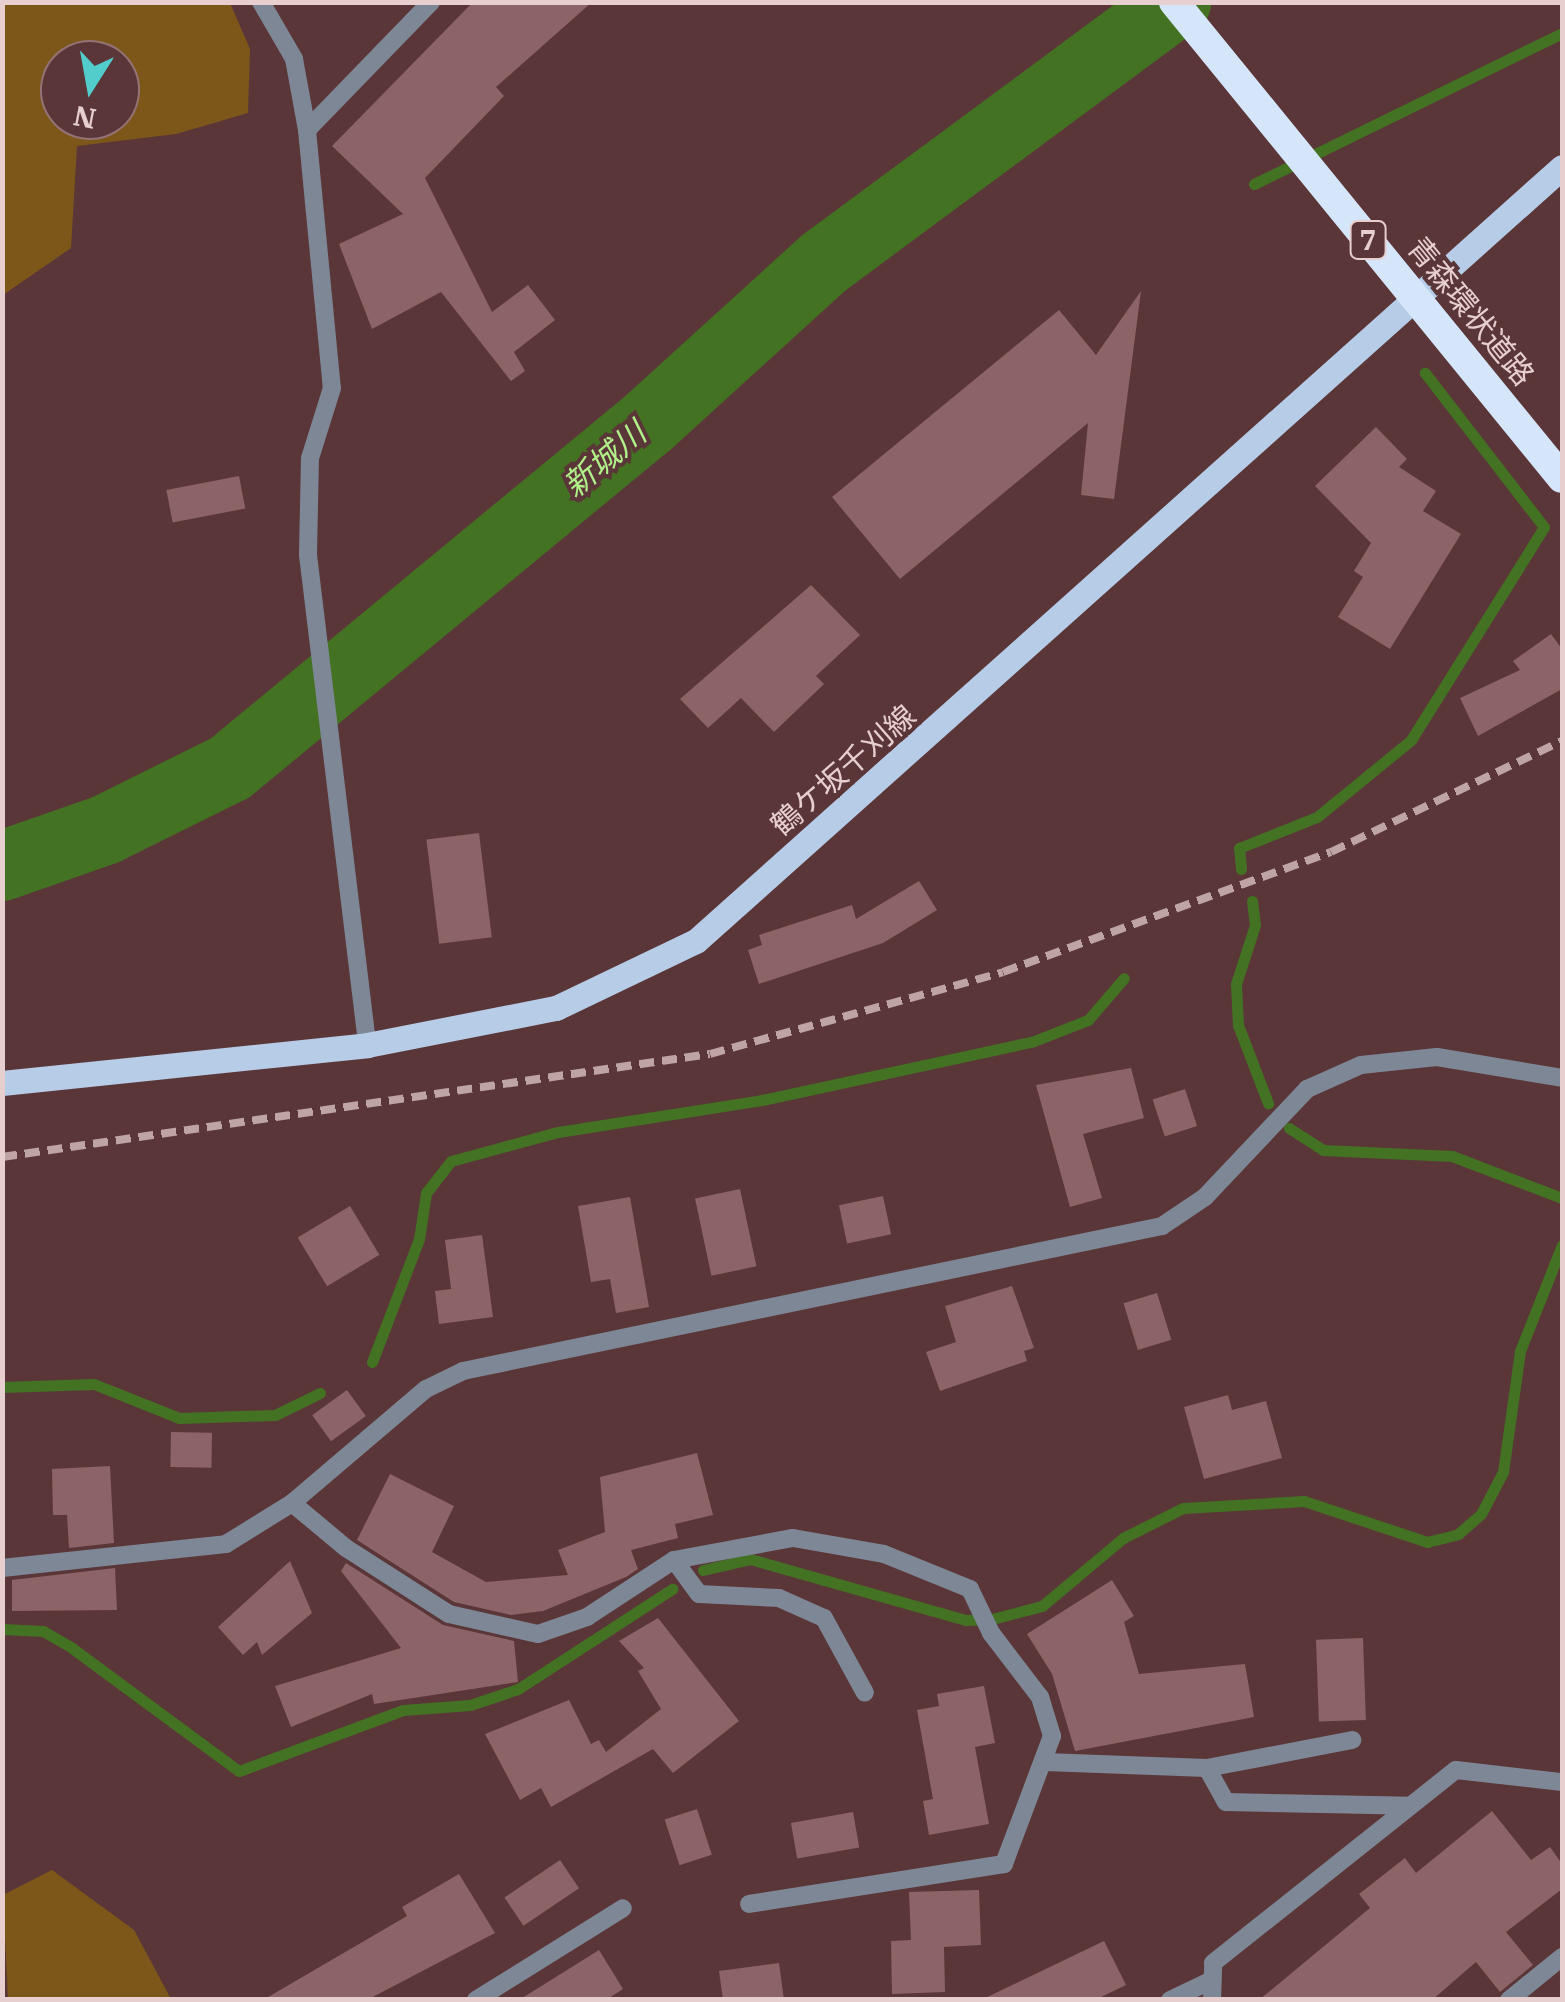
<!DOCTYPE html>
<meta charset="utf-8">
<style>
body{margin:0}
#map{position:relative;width:1565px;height:2002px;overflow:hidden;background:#5b3638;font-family:"IBM Plex Serif","Noto Sans JP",serif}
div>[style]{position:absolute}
.green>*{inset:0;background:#7d571a}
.stream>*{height:11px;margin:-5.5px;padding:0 5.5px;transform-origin:5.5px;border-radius:5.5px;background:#437223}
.river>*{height:70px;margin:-35px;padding:0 35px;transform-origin:35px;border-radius:35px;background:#437223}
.building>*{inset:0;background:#8c6366;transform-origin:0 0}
.minor>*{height:18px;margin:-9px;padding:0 9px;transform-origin:9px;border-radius:9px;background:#7d8795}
.major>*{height:25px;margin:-12.5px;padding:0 12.5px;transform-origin:12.5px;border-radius:12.5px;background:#b6cce7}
.highway>*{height:30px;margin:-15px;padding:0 15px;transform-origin:15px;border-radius:15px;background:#d6e6fa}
.rail>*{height:8px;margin-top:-4px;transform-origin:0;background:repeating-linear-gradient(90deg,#bfa4a5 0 15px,transparent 0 23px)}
span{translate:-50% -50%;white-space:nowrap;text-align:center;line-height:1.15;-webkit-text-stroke:8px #5b3638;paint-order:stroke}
.shield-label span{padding:2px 8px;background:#5b3638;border:2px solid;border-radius:8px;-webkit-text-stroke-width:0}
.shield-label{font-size:28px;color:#e7cfd0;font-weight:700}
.street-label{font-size:30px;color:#e7cfd0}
.water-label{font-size:32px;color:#b0f289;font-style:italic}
.frame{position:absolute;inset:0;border:5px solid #e7cfd0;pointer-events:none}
.north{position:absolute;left:40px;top:40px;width:100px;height:100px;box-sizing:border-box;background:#5b3638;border:2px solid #937375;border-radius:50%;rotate:191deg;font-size:28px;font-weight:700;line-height:40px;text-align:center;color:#e7cfd0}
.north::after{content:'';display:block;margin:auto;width:35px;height:45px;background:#52cdcc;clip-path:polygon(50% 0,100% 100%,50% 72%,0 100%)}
</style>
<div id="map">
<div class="green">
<div style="clip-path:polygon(evenodd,3px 2px,230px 3px,250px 49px,248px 113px,176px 134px,77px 146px,71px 248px,3px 295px,3px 2px,60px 60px,120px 60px,120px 120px,60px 120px,60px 60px)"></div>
<div style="clip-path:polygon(52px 1870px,134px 1930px,171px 1999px,8px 1999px,3px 1895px)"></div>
</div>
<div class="stream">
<div style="left:1254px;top:184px;width:343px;rotate:-26.1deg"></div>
<div style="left:1241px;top:869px;width:21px;rotate:-95deg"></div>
<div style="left:1239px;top:848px;width:84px;rotate:-21.7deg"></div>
<div style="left:1317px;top:817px;width:122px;rotate:-39.3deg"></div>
<div style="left:1411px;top:740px;width:251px;rotate:-58deg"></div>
<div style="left:1544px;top:527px;width:195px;rotate:-127.7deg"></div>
<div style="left:1252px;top:901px;width:24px;rotate:83deg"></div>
<div style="left:1255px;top:925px;width:62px;rotate:107.9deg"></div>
<div style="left:1236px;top:984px;width:41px;rotate:87.2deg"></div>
<div style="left:1238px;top:1025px;width:84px;rotate:69deg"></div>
<div style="left:1289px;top:1128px;width:40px;rotate:32.9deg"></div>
<div style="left:1323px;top:1150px;width:129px;rotate:2.7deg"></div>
<div style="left:1452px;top:1156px;width:118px;rotate:20.9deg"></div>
<div style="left:372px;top:1362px;width:132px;rotate:-69.1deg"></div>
<div style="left:419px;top:1239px;width:47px;rotate:-81.3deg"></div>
<div style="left:426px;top:1193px;width:41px;rotate:-52deg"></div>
<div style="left:451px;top:1161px;width:111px;rotate:-15.2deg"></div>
<div style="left:558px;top:1132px;width:206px;rotate:-8.9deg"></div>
<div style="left:762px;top:1100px;width:278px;rotate:-12.2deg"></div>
<div style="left:1034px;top:1041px;width:58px;rotate:-21.3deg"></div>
<div style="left:1088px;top:1020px;width:55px;rotate:-49.4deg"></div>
<div style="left:2px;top:1387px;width:92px;rotate:-1.9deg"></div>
<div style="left:94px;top:1384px;width:92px;rotate:21.8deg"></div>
<div style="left:179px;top:1418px;width:96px;rotate:-1.8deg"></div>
<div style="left:275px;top:1415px;width:50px;rotate:-26.1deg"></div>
<div style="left:703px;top:1570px;width:48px;rotate:-13.2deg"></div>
<div style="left:750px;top:1559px;width:224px;rotate:15.8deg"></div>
<div style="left:966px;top:1620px;width:26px;rotate:-2deg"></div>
<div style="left:992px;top:1619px;width:52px;rotate:-14.6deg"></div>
<div style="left:1042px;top:1606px;width:106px;rotate:-40deg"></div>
<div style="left:1123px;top:1538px;width:67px;rotate:-26.6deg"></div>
<div style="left:1183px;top:1508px;width:121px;rotate:-3.3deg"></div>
<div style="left:1304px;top:1501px;width:130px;rotate:18.4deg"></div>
<div style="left:1427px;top:1542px;width:32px;rotate:-14deg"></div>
<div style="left:1458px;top:1534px;width:30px;rotate:-41deg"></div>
<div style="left:1481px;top:1514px;width:47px;rotate:-62.4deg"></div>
<div style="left:1503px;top:1472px;width:122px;rotate:-82deg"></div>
<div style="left:1520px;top:1351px;width:114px;rotate:-68.4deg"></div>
<div style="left:2px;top:1629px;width:41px;rotate:2.8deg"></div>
<div style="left:43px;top:1631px;width:34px;rotate:30deg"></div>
<div style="left:72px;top:1648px;width:207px;rotate:36.4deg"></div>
<div style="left:239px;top:1771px;width:175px;rotate:-20.4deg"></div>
<div style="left:403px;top:1710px;width:67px;rotate:-4.3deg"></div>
<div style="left:470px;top:1705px;width:51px;rotate:-18.4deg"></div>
<div style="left:518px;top:1689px;width:184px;rotate:-33deg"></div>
</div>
<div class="river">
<div style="left:2px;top:866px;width:109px;rotate:-19.3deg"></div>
<div style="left:105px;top:830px;width:140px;rotate:-26.4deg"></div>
<div style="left:230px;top:768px;width:545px;rotate:-39.56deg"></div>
<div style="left:650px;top:421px;width:236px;rotate:-42.3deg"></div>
<div style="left:825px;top:262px;width:437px;rotate:-36.5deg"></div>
</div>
<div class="building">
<div style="clip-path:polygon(473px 2px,592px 2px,496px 87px,504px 96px,425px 178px,492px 312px,528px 285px,555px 320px,514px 352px,525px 371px,511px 381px,441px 292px,372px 329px,339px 244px,403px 214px,332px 146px)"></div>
<div style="clip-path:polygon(1141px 291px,1114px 499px,1081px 495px,1088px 423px,900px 579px,832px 497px,1059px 310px,1096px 355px)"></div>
<div style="clip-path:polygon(1376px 427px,1407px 459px,1399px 467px,1436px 491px,1423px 511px,1461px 534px,1390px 649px,1338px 617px,1363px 577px,1354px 571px,1371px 543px,1315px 486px)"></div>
<div style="left:239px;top:476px;width:33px;height:74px;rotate:79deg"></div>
<div style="clip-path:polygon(811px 585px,860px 635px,816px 676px,824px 684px,774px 732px,741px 698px,708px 728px,680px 699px)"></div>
<div style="clip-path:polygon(1551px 634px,1562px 649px,1562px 689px,1478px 736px,1460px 698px,1520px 670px,1513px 661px)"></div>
<div style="left:479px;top:833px;width:105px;height:53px;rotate:83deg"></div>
<div style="clip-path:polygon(919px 881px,937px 910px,883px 943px,759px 984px,748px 950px,762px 945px,759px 935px,852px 905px,856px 919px)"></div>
<div style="clip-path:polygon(1131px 1068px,1144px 1118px,1083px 1134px,1102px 1198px,1070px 1207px,1036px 1085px)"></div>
<div style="left:1185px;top:1089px;width:39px;height:34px;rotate:72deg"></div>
<div style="left:740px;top:1189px;width:79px;height:46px;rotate:78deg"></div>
<div style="left:883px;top:1196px;width:39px;height:45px;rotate:78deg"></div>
<div style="clip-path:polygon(630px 1197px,649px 1307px,616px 1313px,610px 1279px,591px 1282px,578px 1206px)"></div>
<div style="left:350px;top:1206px;width:57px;height:61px;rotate:59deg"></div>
<div style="clip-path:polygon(482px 1235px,493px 1317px,439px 1324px,435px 1291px,451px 1289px,445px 1240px)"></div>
<div style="clip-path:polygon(1012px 1286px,1034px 1348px,1024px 1351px,1027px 1361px,940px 1391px,926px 1352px,956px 1342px,945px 1306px)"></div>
<div style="left:1157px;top:1293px;width:49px;height:35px;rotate:73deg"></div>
<div style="left:347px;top:1390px;width:32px;height:43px;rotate:54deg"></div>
<div style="clip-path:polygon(1228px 1395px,1232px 1410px,1266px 1401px,1282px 1458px,1204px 1479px,1184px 1407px)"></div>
<div style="left:171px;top:1432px;width:41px;height:35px;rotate:1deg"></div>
<div style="clip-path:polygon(697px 1453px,713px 1515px,675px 1524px,678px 1538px,631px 1550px,638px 1569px,626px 1577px,543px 1611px,511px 1615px,454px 1602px,357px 1540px,390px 1474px,454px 1506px,432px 1552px,486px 1582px,568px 1575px,558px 1550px,605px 1532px,600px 1477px)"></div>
<div style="clip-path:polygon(110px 1466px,114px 1543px,69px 1548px,67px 1515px,53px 1515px,52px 1469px)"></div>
<div style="clip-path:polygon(290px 1561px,312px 1613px,262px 1655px,257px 1642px,243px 1655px,218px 1627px)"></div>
<div style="clip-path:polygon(346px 1563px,443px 1625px,514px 1641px,518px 1682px,374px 1704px,372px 1694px,291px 1727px,275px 1686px,401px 1648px,341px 1571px)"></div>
<div style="clip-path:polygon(115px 1568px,117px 1610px,12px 1611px,12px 1580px)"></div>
<div style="clip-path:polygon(1112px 1580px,1134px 1616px,1124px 1622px,1139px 1674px,1245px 1664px,1254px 1717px,1075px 1751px,1052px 1674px,1027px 1634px)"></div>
<div style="clip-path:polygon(658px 1618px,739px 1721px,673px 1773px,653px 1749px,551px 1807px,541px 1788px,520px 1800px,485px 1734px,569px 1700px,591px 1744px,599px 1740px,606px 1752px,661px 1709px,638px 1671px,644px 1668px,619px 1641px)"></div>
<div style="left:1363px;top:1638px;width:82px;height:47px;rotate:88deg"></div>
<div style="clip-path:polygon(984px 1686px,995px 1743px,975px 1747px,989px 1824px,929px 1835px,923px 1801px,933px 1799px,917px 1710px,939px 1706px,937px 1694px)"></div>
<div style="left:697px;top:1809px;width:48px;height:34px;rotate:72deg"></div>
<div style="clip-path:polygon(1492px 1811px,1531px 1860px,1550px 1847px,1562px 1864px,1562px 1889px,1506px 1932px,1533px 1965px,1500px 1992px,1476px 1962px,1432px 2000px,1259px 2000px,1370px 1908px,1359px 1894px,1405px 1858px,1416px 1873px)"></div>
<div style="left:853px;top:1812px;width:36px;height:63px;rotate:80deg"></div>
<div style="left:560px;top:1860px;width:34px;height:67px;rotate:56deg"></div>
<div style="clip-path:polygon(459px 1874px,495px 1933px,367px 2000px,263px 2000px,407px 1916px,402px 1907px)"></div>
<div style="clip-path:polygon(979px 1890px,981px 1945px,944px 1947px,945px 1992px,892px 1994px,891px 1941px,911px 1940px,909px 1892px)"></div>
<div style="clip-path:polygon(1104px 1941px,1126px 1985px,1095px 2000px,981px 2000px)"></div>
<div style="clip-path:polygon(599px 1950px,623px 1989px,606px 2000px,519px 2000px)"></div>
<div style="clip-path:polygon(779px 1963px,784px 2000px,723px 2000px,719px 1971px)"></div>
</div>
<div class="minor">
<div style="left:261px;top:2px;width:66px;rotate:59.9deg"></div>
<div style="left:294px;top:59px;width:72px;rotate:79.6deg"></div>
<div style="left:307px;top:130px;width:259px;rotate:84.5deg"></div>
<div style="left:332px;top:388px;width:73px;rotate:107.4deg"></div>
<div style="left:310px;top:458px;width:97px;rotate:91.2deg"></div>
<div style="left:308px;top:555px;width:494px;rotate:83.1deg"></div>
<div style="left:307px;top:130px;width:178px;rotate:-45.9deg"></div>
<div style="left:292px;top:1503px;width:70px;rotate:39.8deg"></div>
<div style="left:346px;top:1548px;width:122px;rotate:32.7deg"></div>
<div style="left:449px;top:1614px;width:91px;rotate:12.7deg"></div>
<div style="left:538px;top:1634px;width:52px;rotate:-19.1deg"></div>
<div style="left:587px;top:1617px;width:104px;rotate:-33.2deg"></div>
<div style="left:674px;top:1560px;width:121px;rotate:-10.5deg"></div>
<div style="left:793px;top:1538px;width:92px;rotate:10deg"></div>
<div style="left:884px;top:1554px;width:93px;rotate:22.1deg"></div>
<div style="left:970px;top:1589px;width:49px;rotate:64.5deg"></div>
<div style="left:991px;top:1633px;width:81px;rotate:52.6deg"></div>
<div style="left:1040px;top:1697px;width:41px;rotate:72.9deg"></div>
<div style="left:1052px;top:1736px;width:137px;rotate:110.6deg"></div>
<div style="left:1004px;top:1864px;width:258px;rotate:171.1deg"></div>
<div style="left:674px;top:1560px;width:42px;rotate:53.7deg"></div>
<div style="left:699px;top:1594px;width:80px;rotate:2.9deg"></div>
<div style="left:779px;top:1598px;width:49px;rotate:24deg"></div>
<div style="left:824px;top:1618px;width:85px;rotate:61.3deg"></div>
<div style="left:2px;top:1568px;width:225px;rotate:-6.1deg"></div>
<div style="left:226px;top:1544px;width:78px;rotate:-31.8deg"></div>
<div style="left:292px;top:1503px;width:176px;rotate:-40.4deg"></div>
<div style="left:426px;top:1389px;width:41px;rotate:-25.9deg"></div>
<div style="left:463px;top:1371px;width:714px;rotate:-11.72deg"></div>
<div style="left:1162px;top:1226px;width:52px;rotate:-34deg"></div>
<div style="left:1205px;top:1197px;width:149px;rotate:-46.6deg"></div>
<div style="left:1307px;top:1089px;width:59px;rotate:-24deg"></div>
<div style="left:1361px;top:1065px;width:76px;rotate:-6deg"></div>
<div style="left:1437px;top:1057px;width:127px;rotate:9.5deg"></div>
<div style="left:1045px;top:1762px;width:162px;rotate:2.1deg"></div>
<div style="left:1207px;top:1768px;width:39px;rotate:61deg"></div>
<div style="left:1226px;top:1802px;width:184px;rotate:1.2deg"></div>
<div style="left:1207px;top:1768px;width:148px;rotate:-10.9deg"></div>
<div style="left:476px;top:2000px;width:173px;rotate:-32deg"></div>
<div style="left:1170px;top:2000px;width:47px;rotate:-25.5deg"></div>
<div style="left:1212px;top:2000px;width:37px;rotate:-88deg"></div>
<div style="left:1213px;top:1963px;width:310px;rotate:-38.5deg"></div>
<div style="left:1456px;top:1770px;width:107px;rotate:6.5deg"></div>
<div style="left:1509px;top:2000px;width:68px;rotate:-39.1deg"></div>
</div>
<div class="major">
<div style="left:2px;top:1083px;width:367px;rotate:-5.9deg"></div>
<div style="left:367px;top:1045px;width:193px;rotate:-11.1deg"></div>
<div style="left:556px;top:1008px;width:155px;rotate:-25.6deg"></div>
<div style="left:696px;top:941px;width:1161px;rotate:-41.79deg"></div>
</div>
<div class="highway">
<div style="left:1174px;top:2px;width:614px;rotate:50.82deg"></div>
</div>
<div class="rail">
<div style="left:2px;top:1157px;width:715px;rotate:-8.28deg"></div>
<div style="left:710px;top:1054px;width:304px;rotate:-15.6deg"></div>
<div style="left:1003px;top:972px;width:349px;rotate:-20.1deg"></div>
<div style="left:1331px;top:852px;width:256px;rotate:-25.7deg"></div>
</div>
<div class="shield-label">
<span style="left:1368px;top:240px">7</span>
</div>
<div class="street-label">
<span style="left:1471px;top:311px;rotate:51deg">青森環状道路</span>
<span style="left:843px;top:770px;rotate:-41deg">鶴ケ坂千刈線</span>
</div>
<div class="water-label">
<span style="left:604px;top:459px;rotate:-40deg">新城川</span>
</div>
<div class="frame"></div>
<div class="north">N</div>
</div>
